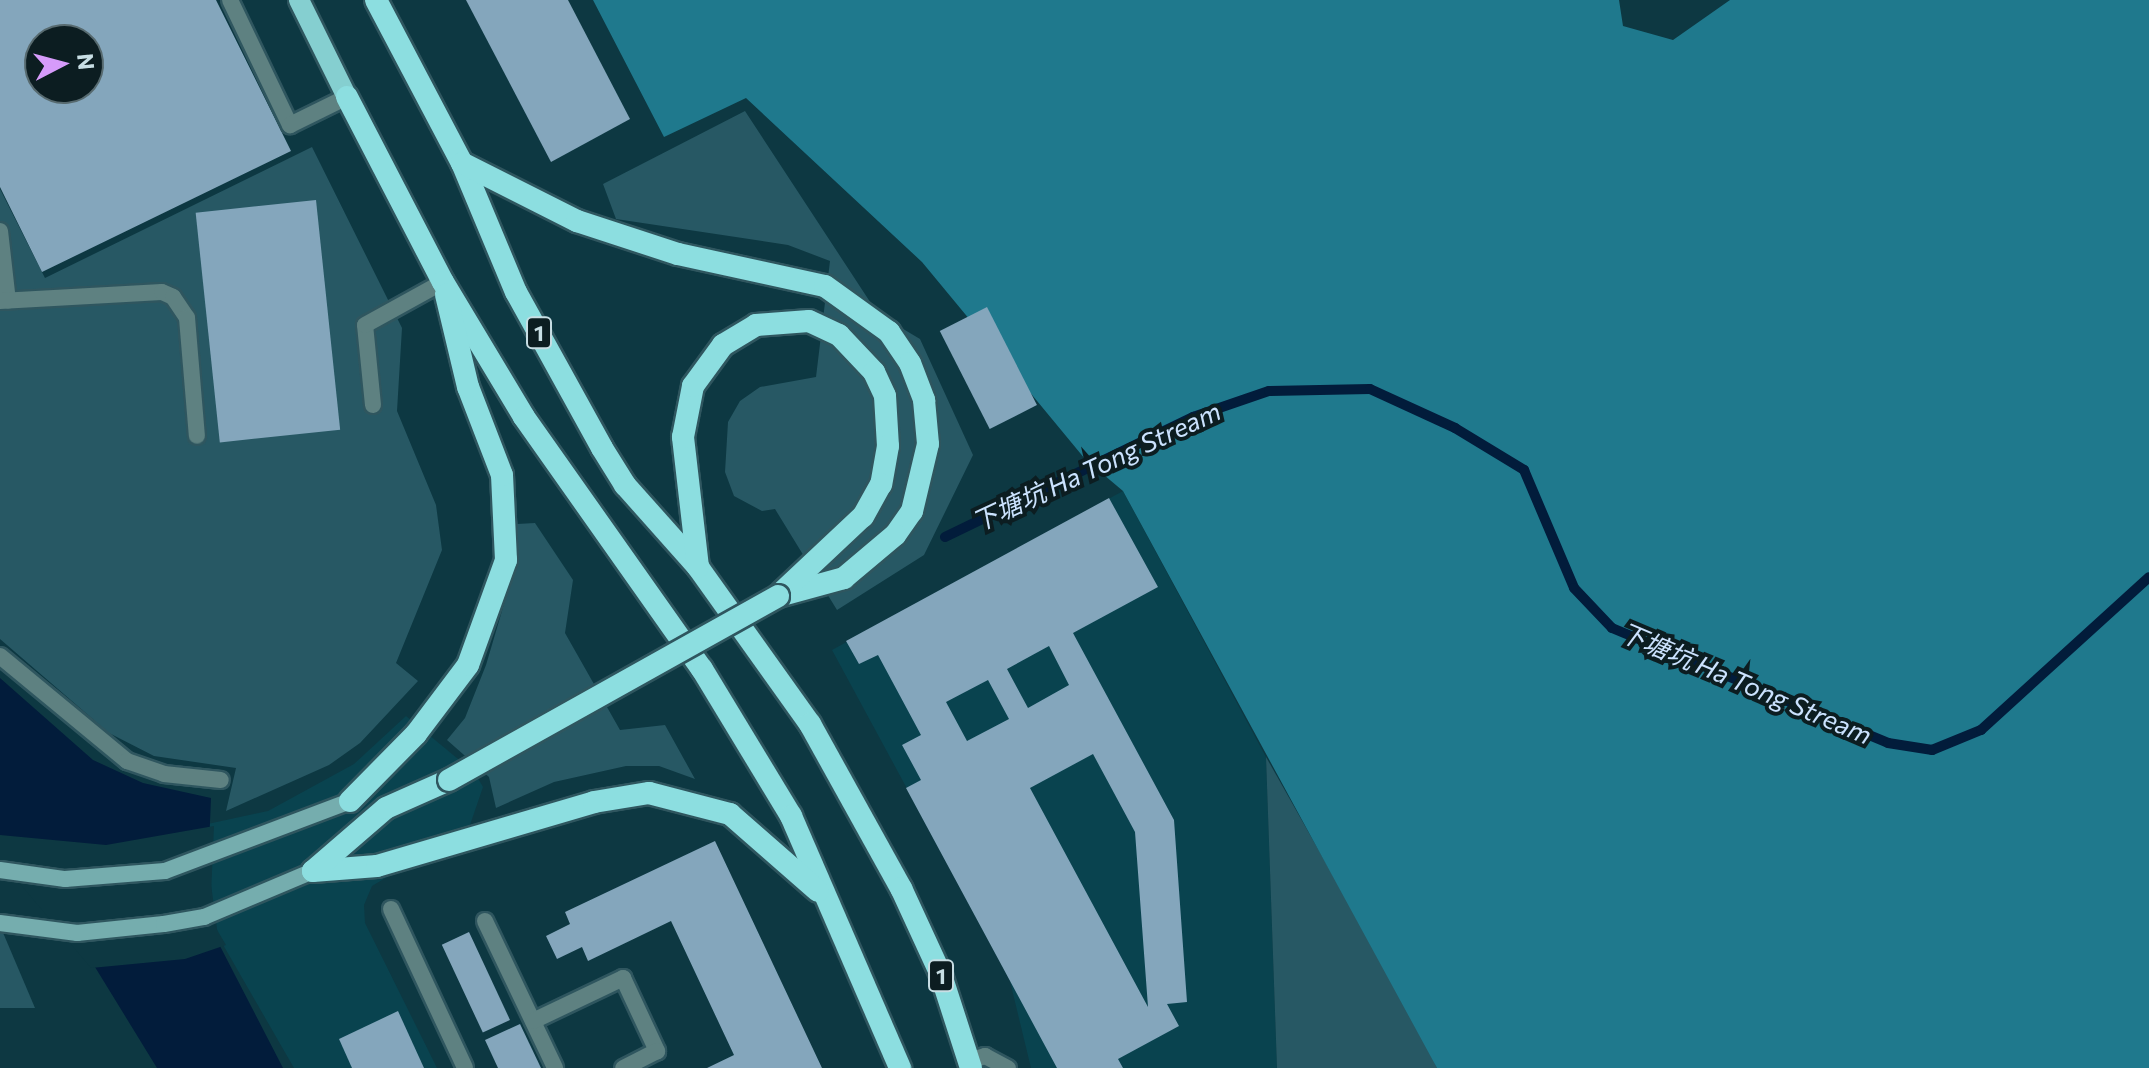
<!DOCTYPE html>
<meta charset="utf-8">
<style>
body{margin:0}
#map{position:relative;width:2149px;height:1068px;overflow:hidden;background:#0d3842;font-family:Commissioner,"Noto Sans TC",sans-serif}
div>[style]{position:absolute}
.built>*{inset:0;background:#09434f}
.green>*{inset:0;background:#275864}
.forest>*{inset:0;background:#1f798d}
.water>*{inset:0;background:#021c3b}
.pier>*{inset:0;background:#0d3842}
.stream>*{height:10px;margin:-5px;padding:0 5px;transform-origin:5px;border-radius:5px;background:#021c3b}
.building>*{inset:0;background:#84a6bc;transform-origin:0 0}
.roads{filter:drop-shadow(2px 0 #2f565f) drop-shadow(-2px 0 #2f565f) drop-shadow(0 2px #2f565f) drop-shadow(0 -2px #2f565f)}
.service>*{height:16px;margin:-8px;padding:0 8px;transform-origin:8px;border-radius:8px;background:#5e8181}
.pedestrian>*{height:16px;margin:-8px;padding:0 8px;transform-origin:8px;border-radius:8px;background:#5e8181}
.secondary>*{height:16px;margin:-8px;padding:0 8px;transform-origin:8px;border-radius:8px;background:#75adae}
.primary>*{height:20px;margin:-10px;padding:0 10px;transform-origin:10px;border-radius:10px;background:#85cfd0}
.trunk>*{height:22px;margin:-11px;padding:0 11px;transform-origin:11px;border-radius:11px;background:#8cdee0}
.bridges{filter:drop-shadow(2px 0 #2f565f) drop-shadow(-2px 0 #2f565f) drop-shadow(0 2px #2f565f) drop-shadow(0 -2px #2f565f)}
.trunk-bridge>*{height:22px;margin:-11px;padding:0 11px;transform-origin:11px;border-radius:11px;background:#8cdee0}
span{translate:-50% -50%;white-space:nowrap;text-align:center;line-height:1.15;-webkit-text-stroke:8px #0c1d21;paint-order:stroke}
.shield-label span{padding:2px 6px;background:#0c1d21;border:2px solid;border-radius:6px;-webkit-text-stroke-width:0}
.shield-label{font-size:22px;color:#c8dee4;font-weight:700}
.water-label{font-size:26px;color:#cbe2fe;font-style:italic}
.north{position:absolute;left:24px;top:24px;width:80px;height:80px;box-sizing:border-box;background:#0c1d21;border:2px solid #576a6f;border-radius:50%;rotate:84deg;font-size:22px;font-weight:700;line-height:32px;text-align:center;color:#c8dee4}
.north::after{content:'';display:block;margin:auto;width:28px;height:36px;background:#d69bfa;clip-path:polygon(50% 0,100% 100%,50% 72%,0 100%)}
</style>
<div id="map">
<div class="built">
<div style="clip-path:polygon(1123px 491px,1266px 757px,1277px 1068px,1031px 1068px,1009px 977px,832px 650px)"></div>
<div style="clip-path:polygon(406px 716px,475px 773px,483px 787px,469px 828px,372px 886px,364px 905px,365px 923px,437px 1068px,294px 1068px,218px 936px,203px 825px,268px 811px,354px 764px)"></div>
</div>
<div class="green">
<div style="clip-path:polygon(745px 111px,878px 314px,920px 339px,973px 455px,924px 555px,837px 610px,775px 509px,762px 511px,734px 496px,725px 472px,728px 422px,740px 401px,760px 387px,816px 377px,830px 261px,788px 245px,616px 219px,603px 184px)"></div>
<div style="clip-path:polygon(312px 147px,402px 328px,397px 411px,436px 505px,442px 550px,396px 663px,418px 681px,360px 743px,329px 765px,226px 811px,236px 768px,154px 756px,109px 733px,0 639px,0 189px,45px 278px)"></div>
<div style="clip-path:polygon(535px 523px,573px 580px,565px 633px,620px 730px,665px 725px,695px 779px,659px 766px,626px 766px,554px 782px,496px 808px,489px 777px,447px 740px,465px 718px,486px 665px,517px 560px,517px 524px)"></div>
<div style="clip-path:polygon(1266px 757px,1417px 1024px,1437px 1068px,1277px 1068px)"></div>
<div style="clip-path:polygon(0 928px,4px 935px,35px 1008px,0 1008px)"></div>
</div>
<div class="forest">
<div style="clip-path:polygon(593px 0,1619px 0,1623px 26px,1673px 40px,1730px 0,2149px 0,2149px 1068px,1437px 1068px,1123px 491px,1085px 459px,922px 262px,746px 98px,664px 137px)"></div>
</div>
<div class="water">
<div style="clip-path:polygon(0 678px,93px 760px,143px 783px,211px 798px,206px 919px,283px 1068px,157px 1068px,87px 954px,0 854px)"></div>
</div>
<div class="pier">
<div style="clip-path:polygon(214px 826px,210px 918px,226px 945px,185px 959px,91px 968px,0 860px,0 835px,106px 845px)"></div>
</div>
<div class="stream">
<div style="left:945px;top:537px;width:276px;rotate:-25.8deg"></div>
<div style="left:1193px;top:417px;width:80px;rotate:-18.9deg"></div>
<div style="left:1269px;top:391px;width:101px;rotate:-1.1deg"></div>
<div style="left:1370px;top:389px;width:94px;rotate:24.6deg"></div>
<div style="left:1455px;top:428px;width:81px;rotate:31.3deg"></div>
<div style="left:1524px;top:470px;width:128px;rotate:67deg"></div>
<div style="left:1574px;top:588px;width:55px;rotate:46.5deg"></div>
<div style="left:1612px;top:628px;width:299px;rotate:22.6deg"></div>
<div style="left:1888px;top:743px;width:45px;rotate:9deg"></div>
<div style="left:1932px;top:750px;width:53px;rotate:-22.2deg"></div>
<div style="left:1981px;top:730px;width:227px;rotate:-42.3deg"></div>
</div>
<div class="building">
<div style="clip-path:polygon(evenodd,0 0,216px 0,291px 151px,42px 272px,0 187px,0 0,40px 40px,88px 40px,88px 88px,40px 88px,40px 40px)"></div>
<div style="clip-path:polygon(466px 0,568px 0,630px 119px,551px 162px)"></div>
<div style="left:316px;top:200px;width:231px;height:121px;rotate:84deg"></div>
<div style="left:987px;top:307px;width:110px;height:53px;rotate:63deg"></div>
<div style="clip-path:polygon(evenodd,1109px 498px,1158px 587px,1073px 633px,1174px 820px,1187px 1002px,1167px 1004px,1179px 1026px,1118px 1059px,1123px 1068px,1057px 1068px,906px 788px,921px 780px,902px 745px,921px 735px,878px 655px,859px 664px,846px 641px,1109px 498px,1049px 646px,1069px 685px,1028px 708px,1007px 669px,1049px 646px,1109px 498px,988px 680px,1009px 719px,967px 741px,946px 702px,988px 680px,1109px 498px,1093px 754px,1135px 832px,1148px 1007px,1030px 788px,1093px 754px)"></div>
<div style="clip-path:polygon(715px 841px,822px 1068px,707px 1068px,734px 1055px,671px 921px,588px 961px,582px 947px,557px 959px,546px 936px,570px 924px,565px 912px)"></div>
<div style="left:469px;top:932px;width:97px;height:30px;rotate:65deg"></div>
<div style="clip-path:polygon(398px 1011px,424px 1068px,352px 1068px,339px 1039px)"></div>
<div style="clip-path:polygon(520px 1024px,541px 1068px,498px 1068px,485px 1040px)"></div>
</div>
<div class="roads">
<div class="service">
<div style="left:391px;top:909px;width:175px;rotate:65deg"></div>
<div style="left:485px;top:921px;width:163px;rotate:64.5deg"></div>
<div style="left:533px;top:1021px;width:100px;rotate:-25.5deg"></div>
<div style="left:623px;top:978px;width:81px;rotate:65deg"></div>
<div style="left:657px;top:1051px;width:38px;rotate:153deg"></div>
<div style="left:968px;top:1061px;width:18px;rotate:-16deg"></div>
<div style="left:985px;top:1056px;width:26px;rotate:28deg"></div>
</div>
<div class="pedestrian">
<div style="left:230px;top:0;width:139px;rotate:64.4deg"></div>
<div style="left:290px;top:125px;width:64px;rotate:-26.2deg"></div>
<div style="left:0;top:231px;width:70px;rotate:83.5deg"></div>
<div style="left:0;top:301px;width:162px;rotate:-3.2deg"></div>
<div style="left:162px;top:292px;width:12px;rotate:24deg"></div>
<div style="left:173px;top:297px;width:25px;rotate:56deg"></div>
<div style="left:187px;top:318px;width:118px;rotate:85.2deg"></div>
<div style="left:373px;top:405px;width:80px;rotate:-95.7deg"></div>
<div style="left:365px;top:325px;width:89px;rotate:-28.9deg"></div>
<div style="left:0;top:656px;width:165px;rotate:39.6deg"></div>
<div style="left:127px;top:761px;width:39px;rotate:19deg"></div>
<div style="left:164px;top:774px;width:57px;rotate:6deg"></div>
</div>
<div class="secondary">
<div style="left:0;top:870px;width:66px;rotate:7.9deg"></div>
<div style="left:65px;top:879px;width:100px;rotate:-4.6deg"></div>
<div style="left:165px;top:871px;width:198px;rotate:-20.7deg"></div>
<div style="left:0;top:923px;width:78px;rotate:7.4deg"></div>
<div style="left:77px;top:933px;width:87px;rotate:-5.9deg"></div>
<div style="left:164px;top:924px;width:41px;rotate:-9.9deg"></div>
<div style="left:204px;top:917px;width:118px;rotate:-22.9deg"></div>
</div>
<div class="primary">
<div style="left:299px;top:0;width:108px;rotate:63.7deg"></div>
</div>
<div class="trunk">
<div style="left:376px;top:0;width:184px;rotate:62.2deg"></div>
<div style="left:462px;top:163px;width:140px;rotate:67.3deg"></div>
<div style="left:516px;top:292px;width:178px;rotate:61.1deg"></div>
<div style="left:602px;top:448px;width:44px;rotate:58.1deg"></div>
<div style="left:625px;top:485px;width:110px;rotate:48.3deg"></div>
<div style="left:698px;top:567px;width:193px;rotate:54.5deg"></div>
<div style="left:810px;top:724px;width:188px;rotate:61deg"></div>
<div style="left:901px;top:888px;width:96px;rotate:65.3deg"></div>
<div style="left:941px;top:975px;width:98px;rotate:72.1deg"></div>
<div style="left:347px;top:97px;width:208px;rotate:62.6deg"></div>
<div style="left:443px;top:282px;width:157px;rotate:59deg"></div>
<div style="left:524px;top:417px;width:309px;rotate:54.8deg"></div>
<div style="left:702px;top:669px;width:172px;rotate:58.8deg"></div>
<div style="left:791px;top:816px;width:275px;rotate:66.6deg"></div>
<div style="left:462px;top:163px;width:129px;rotate:26.8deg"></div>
<div style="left:577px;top:221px;width:106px;rotate:18.1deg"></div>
<div style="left:678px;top:254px;width:150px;rotate:12.3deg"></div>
<div style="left:825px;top:286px;width:79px;rotate:35.7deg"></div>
<div style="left:889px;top:332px;width:37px;rotate:56deg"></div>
<div style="left:910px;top:363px;width:40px;rotate:69deg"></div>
<div style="left:924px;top:400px;width:44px;rotate:84.8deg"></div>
<div style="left:928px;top:444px;width:69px;rotate:103.4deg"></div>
<div style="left:912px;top:511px;width:29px;rotate:125deg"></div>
<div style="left:895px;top:535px;width:67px;rotate:139.9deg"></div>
<div style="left:844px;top:578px;width:68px;rotate:164.7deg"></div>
<div style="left:698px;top:567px;width:131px;rotate:-96.6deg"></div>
<div style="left:683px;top:437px;width:52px;rotate:-78.9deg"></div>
<div style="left:693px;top:386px;width:51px;rotate:-53.8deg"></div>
<div style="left:723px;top:345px;width:39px;rotate:-31deg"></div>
<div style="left:756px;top:325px;width:53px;rotate:-4.3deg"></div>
<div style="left:809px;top:321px;width:33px;rotate:25deg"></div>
<div style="left:839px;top:335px;width:51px;rotate:46.6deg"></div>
<div style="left:874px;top:372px;width:26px;rotate:65deg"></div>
<div style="left:885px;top:396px;width:50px;rotate:86.6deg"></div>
<div style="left:888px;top:446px;width:39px;rotate:100deg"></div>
<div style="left:881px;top:484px;width:37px;rotate:119deg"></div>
<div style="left:863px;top:516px;width:112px;rotate:136.8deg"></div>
<div style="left:350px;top:801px;width:94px;rotate:-45.4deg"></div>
<div style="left:416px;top:734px;width:86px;rotate:-53deg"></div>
<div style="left:468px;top:665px;width:112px;rotate:-70.1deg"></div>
<div style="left:506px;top:560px;width:85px;rotate:-92.7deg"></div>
<div style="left:502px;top:475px;width:94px;rotate:-111.1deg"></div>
<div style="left:468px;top:387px;width:95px;rotate:-103.4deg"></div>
<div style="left:313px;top:871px;width:64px;rotate:-4.5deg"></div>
<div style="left:377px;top:866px;width:226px;rotate:-16.4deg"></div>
<div style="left:594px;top:802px;width:56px;rotate:-9.3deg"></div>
<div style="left:649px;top:793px;width:84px;rotate:14.5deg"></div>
<div style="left:730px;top:814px;width:117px;rotate:41.2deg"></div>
<div style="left:313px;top:871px;width:96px;rotate:-40.8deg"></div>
<div style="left:386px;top:808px;width:69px;rotate:-24deg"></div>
</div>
</div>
<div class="bridges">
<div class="trunk-bridge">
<div style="left:449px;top:780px;width:377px;rotate:-29.2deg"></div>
</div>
</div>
<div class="shield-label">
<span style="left:539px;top:333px">1</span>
<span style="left:941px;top:976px">1</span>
</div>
<div class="water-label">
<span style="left:1096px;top:466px;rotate:-25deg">下塘坑 Ha Tong Stream</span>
<span style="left:1746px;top:683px;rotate:23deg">下塘坑 Ha Tong Stream</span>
</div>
<div class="north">N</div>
</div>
